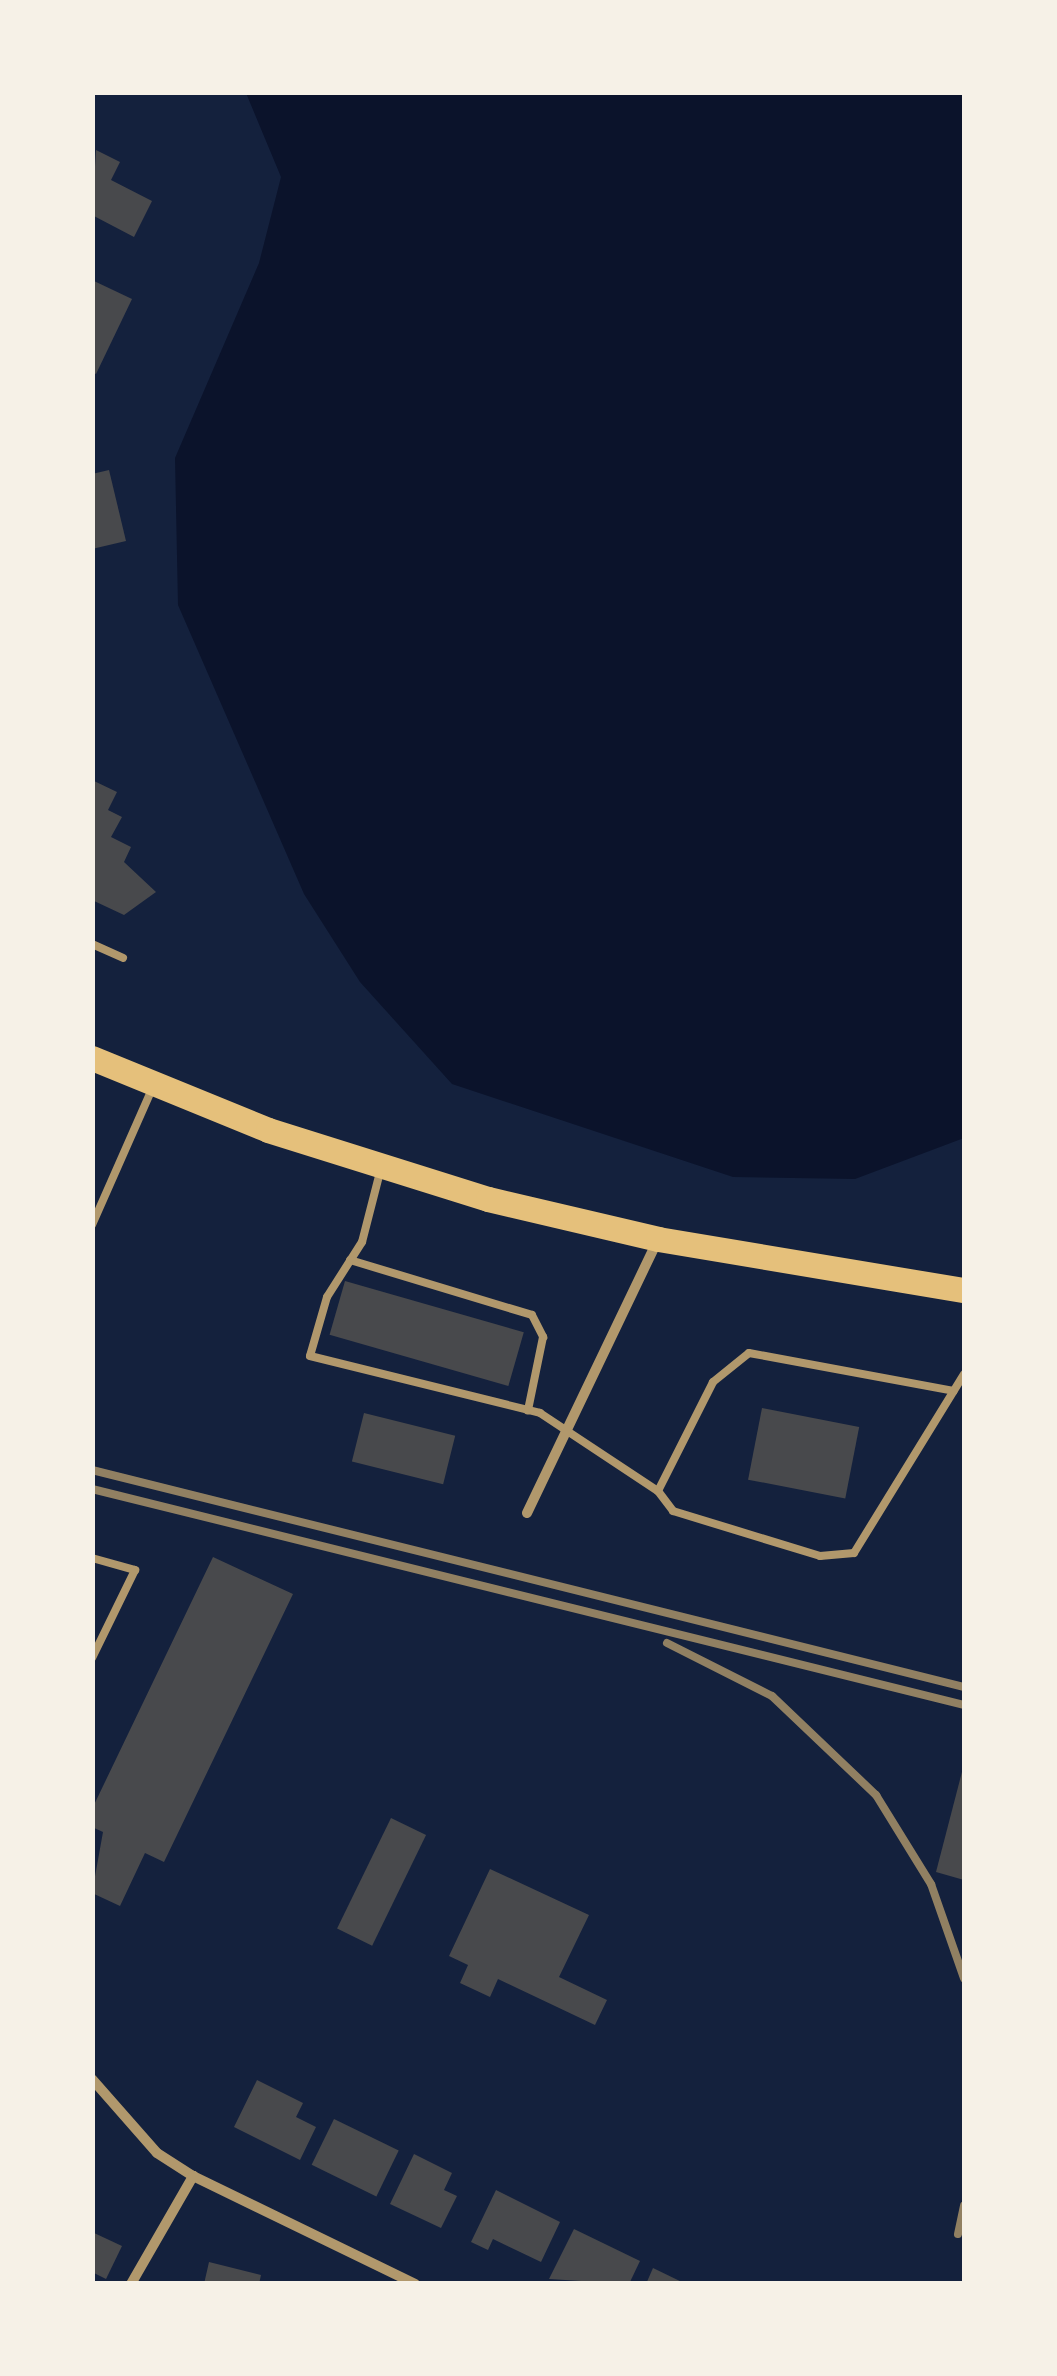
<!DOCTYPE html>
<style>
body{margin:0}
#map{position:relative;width:1057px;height:2376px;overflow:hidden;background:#14213d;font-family:Inter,sans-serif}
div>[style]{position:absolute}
.water>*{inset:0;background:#0b132b}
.building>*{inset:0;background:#48494c;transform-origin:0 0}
.service>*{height:8px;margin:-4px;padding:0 4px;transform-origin:4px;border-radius:4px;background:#b1986c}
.minor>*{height:10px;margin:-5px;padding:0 5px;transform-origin:5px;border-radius:5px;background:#b1986c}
.primary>*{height:25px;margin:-12.5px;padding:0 12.5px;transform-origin:12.5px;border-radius:12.5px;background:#e5c07b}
.rail>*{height:8px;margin:-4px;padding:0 4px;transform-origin:4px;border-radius:4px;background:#918062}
span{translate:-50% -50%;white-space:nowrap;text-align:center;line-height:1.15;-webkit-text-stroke:10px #f6f1e7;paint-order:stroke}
.frame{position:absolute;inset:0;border:95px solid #f6f1e7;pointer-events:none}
</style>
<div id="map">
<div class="water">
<div style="clip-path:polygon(246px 93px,964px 93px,964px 1138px,855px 1179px,733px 1177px,452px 1084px,360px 982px,304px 894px,178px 605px,175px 458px,259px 263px,281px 177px)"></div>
</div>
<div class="building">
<div style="clip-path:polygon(96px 150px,120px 162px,111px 180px,152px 201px,134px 237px,92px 215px)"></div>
<div style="clip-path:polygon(94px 281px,132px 299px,96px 374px,92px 372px)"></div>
<div style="clip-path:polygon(109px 470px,126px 541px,92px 549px,92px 474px)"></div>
<div style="clip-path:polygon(92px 780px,117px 792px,108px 810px,122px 817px,111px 837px,131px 847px,124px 862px,156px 892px,124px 915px,92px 900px)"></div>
<div style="left:345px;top:1281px;width:186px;height:56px;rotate:16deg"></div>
<div style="left:762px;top:1408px;width:99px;height:73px;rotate:11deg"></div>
<div style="left:364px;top:1413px;width:94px;height:50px;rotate:14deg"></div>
<div style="clip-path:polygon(213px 1557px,293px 1594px,164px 1862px,145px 1853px,120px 1906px,92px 1893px,103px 1832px,92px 1827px,92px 1809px)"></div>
<div style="clip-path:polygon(963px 1768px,964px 1768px,964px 1880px,936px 1872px)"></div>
<div style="left:391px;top:1818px;width:39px;height:123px;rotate:26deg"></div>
<div style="clip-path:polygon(490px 1869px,589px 1915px,559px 1977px,607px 2000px,595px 2025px,498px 1979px,490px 1997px,460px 1983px,468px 1965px,449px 1956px)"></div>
<div style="clip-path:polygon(257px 2080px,303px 2103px,296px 2117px,316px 2127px,300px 2160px,234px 2127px)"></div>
<div style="left:334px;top:2119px;width:72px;height:51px;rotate:26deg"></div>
<div style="clip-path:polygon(414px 2154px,452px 2173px,444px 2190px,457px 2196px,441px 2228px,390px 2204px)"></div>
<div style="clip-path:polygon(496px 2190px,560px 2222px,541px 2262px,493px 2239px,488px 2250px,471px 2242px)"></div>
<div style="clip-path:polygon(574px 2229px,640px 2261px,629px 2284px,549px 2279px)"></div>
<div style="clip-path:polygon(92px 2232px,122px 2246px,106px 2279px,92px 2272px)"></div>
<div style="clip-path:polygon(209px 2262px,261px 2275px,259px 2284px,204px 2284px)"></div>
<div style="clip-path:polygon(653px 2268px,686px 2284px,646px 2284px)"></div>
</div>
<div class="service">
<div style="left:92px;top:944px;width:34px;rotate:24deg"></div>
<div style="left:380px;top:1172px;width:72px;rotate:104.4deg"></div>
<div style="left:362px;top:1242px;width:65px;rotate:122.5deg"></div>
<div style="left:327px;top:1297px;width:61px;rotate:106.1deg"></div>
<div style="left:310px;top:1356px;width:237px;rotate:13.9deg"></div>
<div style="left:540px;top:1413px;width:141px;rotate:33.5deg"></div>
<div style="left:658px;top:1491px;width:25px;rotate:53deg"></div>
<div style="left:673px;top:1511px;width:154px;rotate:17deg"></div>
<div style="left:820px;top:1556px;width:34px;rotate:-5deg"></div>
<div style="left:854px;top:1553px;width:210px;rotate:-58.4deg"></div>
<div style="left:92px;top:1225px;width:151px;rotate:-66.2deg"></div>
<div style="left:350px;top:1260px;width:190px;rotate:16.8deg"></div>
<div style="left:532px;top:1315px;width:25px;rotate:63deg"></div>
<div style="left:543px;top:1337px;width:75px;rotate:101.6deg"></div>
<div style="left:658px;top:1491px;width:122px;rotate:-63.2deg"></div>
<div style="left:713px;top:1382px;width:46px;rotate:-38.9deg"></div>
<div style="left:749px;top:1353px;width:208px;rotate:10.5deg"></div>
<div style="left:92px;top:1558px;width:45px;rotate:15.6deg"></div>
<div style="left:135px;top:1570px;width:98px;rotate:116deg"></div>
</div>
<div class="minor">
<div style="left:527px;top:1513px;width:303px;rotate:-64.4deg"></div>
<div style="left:92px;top:2079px;width:98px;rotate:48.7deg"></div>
<div style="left:157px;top:2153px;width:43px;rotate:32.6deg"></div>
<div style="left:193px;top:2176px;width:247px;rotate:25.9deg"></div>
<div style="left:131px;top:2284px;width:125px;rotate:-60.1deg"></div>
</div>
<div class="primary">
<div style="left:92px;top:1058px;width:190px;rotate:22.2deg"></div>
<div style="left:268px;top:1130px;width:231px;rotate:17.4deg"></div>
<div style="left:488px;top:1199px;width:175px;rotate:13.2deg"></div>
<div style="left:658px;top:1239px;width:310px;rotate:9.5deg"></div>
</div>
<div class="rail">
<div style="left:92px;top:1470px;width:899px;rotate:13.97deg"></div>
<div style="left:92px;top:1489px;width:898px;rotate:13.91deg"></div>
<div style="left:667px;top:1643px;width:118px;rotate:26.8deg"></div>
<div style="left:772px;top:1696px;width:144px;rotate:43.6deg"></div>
<div style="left:876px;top:1795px;width:105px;rotate:58.3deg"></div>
<div style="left:931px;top:1884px;width:100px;rotate:70.7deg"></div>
<div style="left:958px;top:2234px;width:29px;rotate:-78deg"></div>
</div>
<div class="frame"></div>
</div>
